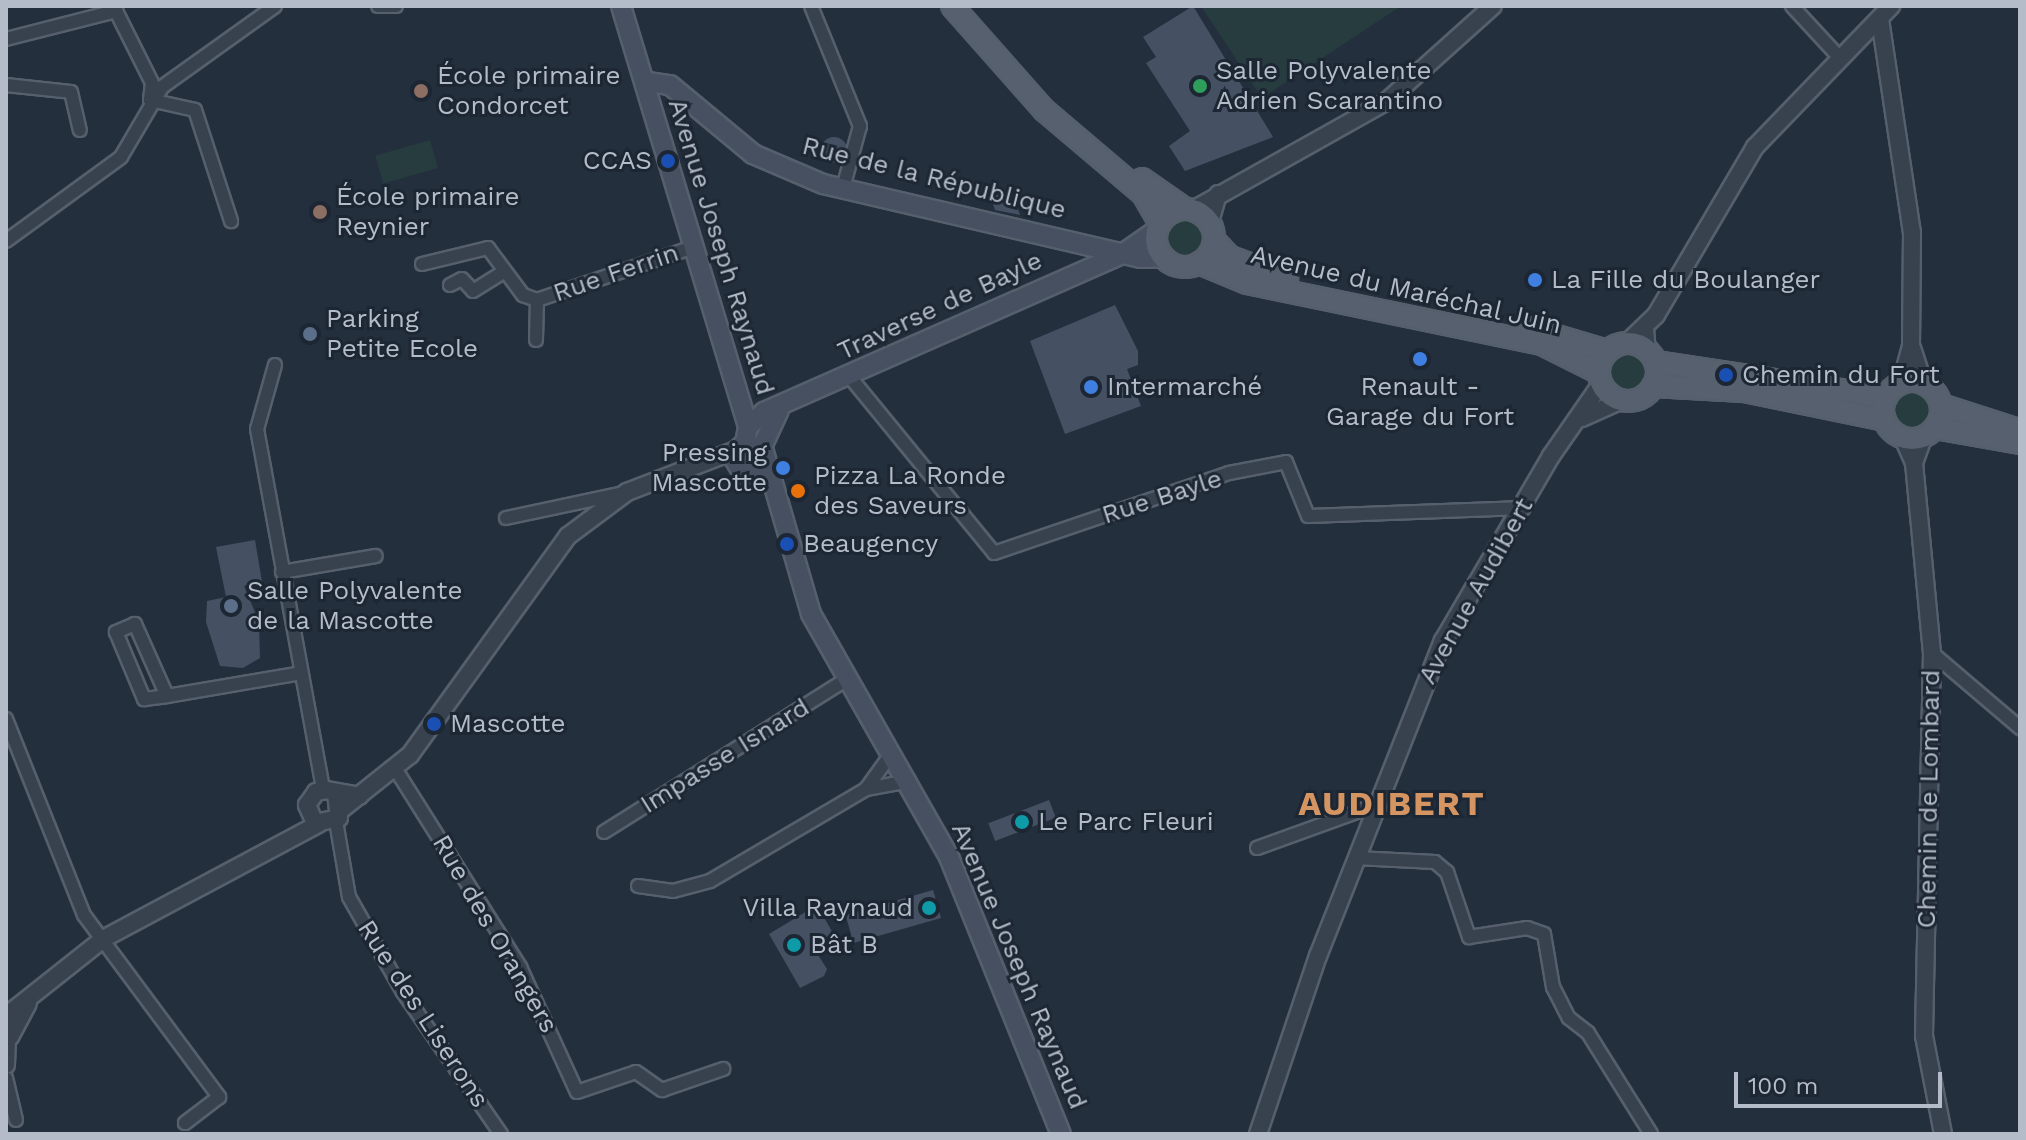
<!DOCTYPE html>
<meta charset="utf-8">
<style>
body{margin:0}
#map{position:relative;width:2026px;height:1140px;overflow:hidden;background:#242f3e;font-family:"Work Sans",sans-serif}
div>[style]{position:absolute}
.green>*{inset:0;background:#263c3f;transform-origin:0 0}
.round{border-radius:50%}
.building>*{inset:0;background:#455162;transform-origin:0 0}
.roads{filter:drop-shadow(2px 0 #565f6c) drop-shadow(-2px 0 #565f6c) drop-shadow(0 2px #565f6c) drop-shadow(0 -2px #565f6c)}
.minor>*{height:12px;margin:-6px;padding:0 6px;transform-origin:6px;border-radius:6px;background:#38414e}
.tertiary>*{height:16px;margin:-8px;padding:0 8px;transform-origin:8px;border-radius:8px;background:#38414e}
.secondary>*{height:18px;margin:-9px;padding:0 9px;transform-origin:9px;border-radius:9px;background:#465061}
.primary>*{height:20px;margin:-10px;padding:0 10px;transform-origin:10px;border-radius:10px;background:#56606e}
.primary>.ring{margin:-10px;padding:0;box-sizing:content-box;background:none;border:20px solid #56606e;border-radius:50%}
.dots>*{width:22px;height:22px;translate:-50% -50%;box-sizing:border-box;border:4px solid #1d2633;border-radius:50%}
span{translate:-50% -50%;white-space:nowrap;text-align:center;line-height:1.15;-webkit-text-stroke:6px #1d2633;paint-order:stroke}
.poi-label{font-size:26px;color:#b4bcc9}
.left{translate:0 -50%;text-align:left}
.right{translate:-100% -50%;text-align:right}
.street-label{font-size:26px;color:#b4bcc9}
.district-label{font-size:34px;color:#d59563;font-weight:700;letter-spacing:2px}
.frame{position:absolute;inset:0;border:8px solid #b4bcc9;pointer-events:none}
.scale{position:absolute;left:1734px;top:1072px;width:208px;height:36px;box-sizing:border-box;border:4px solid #b4bcc9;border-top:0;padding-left:10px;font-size:24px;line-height:28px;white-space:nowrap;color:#b4bcc9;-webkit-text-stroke:6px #1d2633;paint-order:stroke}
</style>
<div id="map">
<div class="green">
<div style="clip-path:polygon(1201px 6px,1401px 6px,1262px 98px)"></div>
<div style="left:430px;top:140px;width:29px;height:57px;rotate:74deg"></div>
<div class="round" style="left:1158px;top:210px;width:56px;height:56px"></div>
<div class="round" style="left:1600px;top:344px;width:56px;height:56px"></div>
<div class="round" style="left:1884px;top:382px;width:56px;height:56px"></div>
</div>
<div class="building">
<div style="clip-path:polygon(1193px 6px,1273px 137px,1185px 171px,1169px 146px,1190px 131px,1146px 63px,1156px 57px,1143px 37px)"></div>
<div class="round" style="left:821px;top:137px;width:26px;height:26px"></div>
<div style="clip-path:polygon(1011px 189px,1020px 215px,995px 210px,991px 198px)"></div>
<div style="clip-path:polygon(1115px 305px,1138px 351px,1138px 365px,1127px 369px,1141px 406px,1065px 434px,1030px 341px)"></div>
<div style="clip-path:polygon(255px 540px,262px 582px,244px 586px,259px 622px,260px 658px,243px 668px,220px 666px,206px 622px,207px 601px,226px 597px,216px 547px)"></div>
<div style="left:1049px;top:800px;width:19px;height:65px;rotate:69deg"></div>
<div style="left:933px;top:890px;width:29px;height:91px;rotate:74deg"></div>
<div style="clip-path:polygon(817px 905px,834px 935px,813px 947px,827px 969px,824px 976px,800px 988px,769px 934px)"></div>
</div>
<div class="roads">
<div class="minor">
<div style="left:378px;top:6px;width:18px"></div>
<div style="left:811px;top:6px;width:130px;rotate:67.8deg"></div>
<div style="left:860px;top:126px;width:64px;rotate:105.3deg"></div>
<div style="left:1792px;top:6px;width:71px;rotate:47.3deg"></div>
<div style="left:6px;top:39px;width:114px;rotate:-14.3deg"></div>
<div style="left:116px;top:11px;width:80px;rotate:63.4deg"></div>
<div style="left:152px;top:83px;width:17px;rotate:97deg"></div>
<div style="left:150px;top:100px;width:46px;rotate:12.5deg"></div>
<div style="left:195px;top:110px;width:117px;rotate:72deg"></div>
<div style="left:6px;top:85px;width:65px;rotate:6.1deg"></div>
<div style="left:71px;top:92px;width:39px;rotate:77deg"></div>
<div style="left:6px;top:241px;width:142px;rotate:-36.1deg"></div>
<div style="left:121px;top:157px;width:81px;rotate:-59.6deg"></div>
<div style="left:162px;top:87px;width:139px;rotate:-35.6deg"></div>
<div style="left:422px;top:264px;width:68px;rotate:-13.6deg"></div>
<div style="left:488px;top:248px;width:59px;rotate:53.3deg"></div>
<div style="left:523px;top:295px;width:15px;rotate:20deg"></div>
<div style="left:537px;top:300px;width:166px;rotate:-18.7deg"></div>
<div style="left:450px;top:285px;width:13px;rotate:-27deg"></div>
<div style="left:462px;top:279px;width:16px;rotate:47deg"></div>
<div style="left:473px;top:291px;width:36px;rotate:-32deg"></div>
<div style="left:536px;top:340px;width:40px;rotate:-88.6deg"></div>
<div style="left:275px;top:365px;width:66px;rotate:105.7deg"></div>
<div style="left:257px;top:429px;width:367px;rotate:79.6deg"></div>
<div style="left:850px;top:377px;width:227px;rotate:50.7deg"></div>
<div style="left:994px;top:553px;width:248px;rotate:-18.8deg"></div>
<div style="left:1229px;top:473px;width:58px;rotate:-10.9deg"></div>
<div style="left:1286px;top:462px;width:58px;rotate:67.8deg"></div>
<div style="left:1308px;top:516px;width:216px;rotate:-2.1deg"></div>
<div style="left:506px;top:518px;width:121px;rotate:-12deg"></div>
<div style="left:282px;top:572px;width:95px;rotate:-9.7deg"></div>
<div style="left:1932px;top:653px;width:116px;rotate:40.4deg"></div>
<div style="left:167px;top:696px;width:79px;rotate:-114deg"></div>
<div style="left:135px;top:624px;width:21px;rotate:157deg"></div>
<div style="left:116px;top:632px;width:73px;rotate:67.3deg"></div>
<div style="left:144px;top:699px;width:23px;rotate:-7deg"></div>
<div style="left:167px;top:696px;width:136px;rotate:-9.7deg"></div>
<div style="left:6px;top:719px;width:211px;rotate:68.3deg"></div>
<div style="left:84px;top:915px;width:227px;rotate:53.4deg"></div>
<div style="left:219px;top:1097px;width:43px;rotate:142.6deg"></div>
<div style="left:396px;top:770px;width:233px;rotate:57.8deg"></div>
<div style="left:520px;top:967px;width:137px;rotate:65.5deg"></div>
<div style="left:577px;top:1092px;width:62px;rotate:-18.7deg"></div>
<div style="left:636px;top:1072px;width:32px;rotate:35deg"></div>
<div style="left:662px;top:1090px;width:65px;rotate:-19deg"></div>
<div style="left:866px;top:789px;width:44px;rotate:-54.2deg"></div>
<div style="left:336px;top:821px;width:77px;rotate:80.3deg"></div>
<div style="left:349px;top:897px;width:109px;rotate:60.4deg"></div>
<div style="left:403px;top:992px;width:173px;rotate:55.4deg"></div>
<div style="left:604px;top:832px;width:285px;rotate:-32.2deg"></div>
<div style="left:1257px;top:848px;width:127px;rotate:-19.9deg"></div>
<div style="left:1356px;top:858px;width:79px;rotate:2.9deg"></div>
<div style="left:1435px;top:862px;width:16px;rotate:40deg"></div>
<div style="left:1447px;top:872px;width:69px;rotate:71.3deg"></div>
<div style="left:1469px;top:937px;width:59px;rotate:-8.8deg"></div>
<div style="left:1527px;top:928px;width:18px;rotate:19deg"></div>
<div style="left:1544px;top:934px;width:54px;rotate:80.4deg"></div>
<div style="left:1553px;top:987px;width:35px;rotate:63deg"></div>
<div style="left:1569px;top:1018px;width:24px;rotate:38deg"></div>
<div style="left:1588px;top:1033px;width:119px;rotate:58deg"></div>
<div style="left:638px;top:886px;width:35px;rotate:8deg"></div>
<div style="left:673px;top:891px;width:38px;rotate:-15deg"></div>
<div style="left:710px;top:881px;width:181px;rotate:-30.5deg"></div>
<div style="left:866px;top:789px;width:44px;rotate:-10.5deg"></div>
<div style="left:6px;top:1078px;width:43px;rotate:76.6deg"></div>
</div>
<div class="tertiary">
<div style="left:1880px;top:19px;width:215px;rotate:81.5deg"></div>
<div style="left:1912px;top:232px;width:114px;rotate:90.5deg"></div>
<div style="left:1911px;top:346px;width:39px;rotate:105deg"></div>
<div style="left:1193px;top:210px;width:223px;rotate:-29.3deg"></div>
<div style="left:1387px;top:101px;width:142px;rotate:-41.9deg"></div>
<div style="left:1210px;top:222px;width:29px;rotate:-74deg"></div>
<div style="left:1645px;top:329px;width:21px;rotate:85deg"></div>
<div style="left:1628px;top:342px;width:39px;rotate:-44deg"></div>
<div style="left:1656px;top:315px;width:195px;rotate:-59.5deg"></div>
<div style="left:1755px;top:147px;width:196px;rotate:-46deg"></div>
<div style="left:1912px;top:348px;width:38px;rotate:72deg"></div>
<div style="left:1582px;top:418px;width:44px;rotate:-24.2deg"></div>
<div style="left:1903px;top:438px;width:27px;rotate:66deg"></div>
<div style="left:1914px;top:463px;width:191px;rotate:84.6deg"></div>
<div style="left:1932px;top:653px;width:383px;rotate:91.2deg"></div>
<div style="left:1924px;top:1036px;width:100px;rotate:79deg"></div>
<div style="left:1914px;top:463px;width:27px;rotate:-70deg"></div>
<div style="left:336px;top:794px;width:24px;rotate:83deg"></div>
<div style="left:339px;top:818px;width:25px;rotate:168deg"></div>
<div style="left:315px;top:823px;width:20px;rotate:-114deg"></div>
<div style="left:307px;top:805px;width:16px;rotate:-55deg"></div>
<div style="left:316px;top:792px;width:10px;rotate:-11deg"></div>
<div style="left:326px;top:790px;width:34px;rotate:10deg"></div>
<div style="left:342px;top:809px;width:87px;rotate:-38.5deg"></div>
<div style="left:410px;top:755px;width:270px;rotate:-54.2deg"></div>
<div style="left:568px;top:536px;width:74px;rotate:-36.7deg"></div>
<div style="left:627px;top:492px;width:115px;rotate:-21deg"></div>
<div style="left:6px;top:1016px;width:124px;rotate:-38.4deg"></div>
<div style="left:103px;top:939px;width:244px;rotate:-28.1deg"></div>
<div style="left:10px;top:1037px;width:38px;rotate:-62deg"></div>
<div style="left:6px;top:1065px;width:37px;rotate:-88deg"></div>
<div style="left:1258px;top:1134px;width:188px;rotate:-71.4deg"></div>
<div style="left:1318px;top:956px;width:339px;rotate:-68.4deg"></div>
<div style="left:1443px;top:641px;width:214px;rotate:-59.7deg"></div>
<div style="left:1551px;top:456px;width:88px;rotate:-55.2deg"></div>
</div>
<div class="secondary">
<div style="left:621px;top:6px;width:440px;rotate:73.2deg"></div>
<div style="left:648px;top:82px;width:22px;rotate:8deg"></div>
<div style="left:670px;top:85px;width:108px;rotate:39.7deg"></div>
<div style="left:753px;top:154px;width:76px;rotate:23.2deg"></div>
<div style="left:823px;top:184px;width:326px;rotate:13.1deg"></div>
<div style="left:1141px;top:258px;width:23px;rotate:-2deg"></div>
<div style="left:745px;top:443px;width:16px;rotate:-79deg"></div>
<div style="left:748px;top:427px;width:22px;rotate:-43deg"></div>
<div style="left:764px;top:412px;width:394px;rotate:-23.8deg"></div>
<div style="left:1124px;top:253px;width:40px;rotate:-34.9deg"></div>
<div style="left:761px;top:449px;width:43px;rotate:-65.2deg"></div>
<div style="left:765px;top:465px;width:23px;rotate:149deg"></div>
<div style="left:745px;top:477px;width:26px;rotate:-121deg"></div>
<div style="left:732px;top:455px;width:18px;rotate:-43deg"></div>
<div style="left:745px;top:443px;width:21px;rotate:25deg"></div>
<div style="left:764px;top:452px;width:169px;rotate:73.8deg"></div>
<div style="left:811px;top:614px;width:279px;rotate:60.4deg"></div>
<div style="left:949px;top:857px;width:299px;rotate:68deg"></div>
</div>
<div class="primary">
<div style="left:952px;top:6px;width:139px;rotate:48.5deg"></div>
<div style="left:1044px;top:110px;width:130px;rotate:40.3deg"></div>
<div style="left:1143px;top:194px;width:34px;rotate:60deg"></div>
<div style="left:1142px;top:179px;width:52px;rotate:34.9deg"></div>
<div class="ring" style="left:1156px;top:209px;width:38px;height:38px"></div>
<div style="left:1214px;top:240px;width:23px;rotate:47deg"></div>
<div style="left:1230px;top:257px;width:61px;rotate:20.2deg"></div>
<div style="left:1199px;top:263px;width:52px;rotate:22.6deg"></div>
<div style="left:1247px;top:283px;width:301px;rotate:11.7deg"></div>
<div style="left:1542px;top:344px;width:63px;rotate:26.6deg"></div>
<div style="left:1530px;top:328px;width:80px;rotate:16.6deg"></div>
<div class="ring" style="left:1599px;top:343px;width:38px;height:38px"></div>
<div style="left:1655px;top:362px;width:234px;rotate:8.6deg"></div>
<div class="ring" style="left:1883px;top:381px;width:38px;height:38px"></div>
<div style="left:1653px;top:386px;width:91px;rotate:3.1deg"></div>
<div style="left:1744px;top:391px;width:144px;rotate:11.6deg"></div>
<div style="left:1941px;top:405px;width:75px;rotate:17.9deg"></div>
<div style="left:1935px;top:428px;width:86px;rotate:10deg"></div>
</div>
</div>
<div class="dots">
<div style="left:1200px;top:86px;background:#2e9e5b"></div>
<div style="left:421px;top:91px;background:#8d6e63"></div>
<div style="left:668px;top:161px;background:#1a4fb4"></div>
<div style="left:320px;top:212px;background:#8d6e63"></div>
<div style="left:1535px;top:280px;background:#3f7fe0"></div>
<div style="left:310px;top:334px;background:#5c6f8a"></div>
<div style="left:1420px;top:359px;background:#3f7fe0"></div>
<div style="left:1726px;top:375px;background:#1a4fb4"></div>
<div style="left:1091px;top:387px;background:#3f7fe0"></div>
<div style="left:783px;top:468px;background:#3f7fe0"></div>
<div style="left:798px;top:491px;background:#e8710a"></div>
<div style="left:787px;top:544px;background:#1a4fb4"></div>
<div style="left:231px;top:606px;background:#5c6f8a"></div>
<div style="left:434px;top:724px;background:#1a4fb4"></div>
<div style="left:1022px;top:822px;background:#0f9aa8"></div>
<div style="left:929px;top:908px;background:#0f9aa8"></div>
<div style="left:794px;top:945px;background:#0f9aa8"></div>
</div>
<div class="poi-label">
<span class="left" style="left:1216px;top:86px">Salle Polyvalente<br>Adrien Scarantino</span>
<span class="left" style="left:437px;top:91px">École primaire<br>Condorcet</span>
<span class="right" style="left:652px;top:161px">CCAS</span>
<span class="left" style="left:336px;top:212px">École primaire<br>Reynier</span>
<span class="left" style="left:1551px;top:280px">La Fille du Boulanger</span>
<span class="left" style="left:326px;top:334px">Parking<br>Petite Ecole</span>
<span class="left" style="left:1742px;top:375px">Chemin du Fort</span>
<span class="left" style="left:1107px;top:387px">Intermarché</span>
<span style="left:1420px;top:402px">Renault -<br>Garage du Fort</span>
<span class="right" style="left:767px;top:468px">Pressing<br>Mascotte</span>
<span class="left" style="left:814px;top:491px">Pizza La Ronde<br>des Saveurs</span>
<span class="left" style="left:803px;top:544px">Beaugency</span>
<span class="left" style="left:247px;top:606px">Salle Polyvalente<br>de la Mascotte</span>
<span class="left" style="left:450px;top:724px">Mascotte</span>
<span class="left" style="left:1038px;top:822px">Le Parc Fleuri</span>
<span class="right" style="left:913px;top:908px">Villa Raynaud</span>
<span class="left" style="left:810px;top:945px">Bât B</span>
</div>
<div class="street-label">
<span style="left:934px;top:178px;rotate:14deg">Rue de la République</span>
<span style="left:721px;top:247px;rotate:73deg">Avenue Joseph Raynaud</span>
<span style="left:616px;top:273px;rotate:-19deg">Rue Ferrin</span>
<span style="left:1406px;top:290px;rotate:13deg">Avenue du Maréchal Juin</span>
<span style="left:940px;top:306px;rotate:-25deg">Traverse de Bayle</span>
<span style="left:1162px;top:497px;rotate:-18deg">Rue Bayle</span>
<span style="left:1476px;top:591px;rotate:-61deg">Avenue Audibert</span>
<span style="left:725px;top:756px;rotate:-32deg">Impasse Isnard</span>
<span style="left:1929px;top:799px;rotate:-89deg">Chemin de Lombard</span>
<span style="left:495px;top:934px;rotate:60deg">Rue des Orangers</span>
<span style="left:1019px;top:966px;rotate:67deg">Avenue Joseph Raynaud</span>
<span style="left:423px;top:1014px;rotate:57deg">Rue des Liserons</span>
</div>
<div class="district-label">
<span style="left:1392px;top:804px">AUDIBERT</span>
</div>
<div class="frame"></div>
<div class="scale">100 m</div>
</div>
